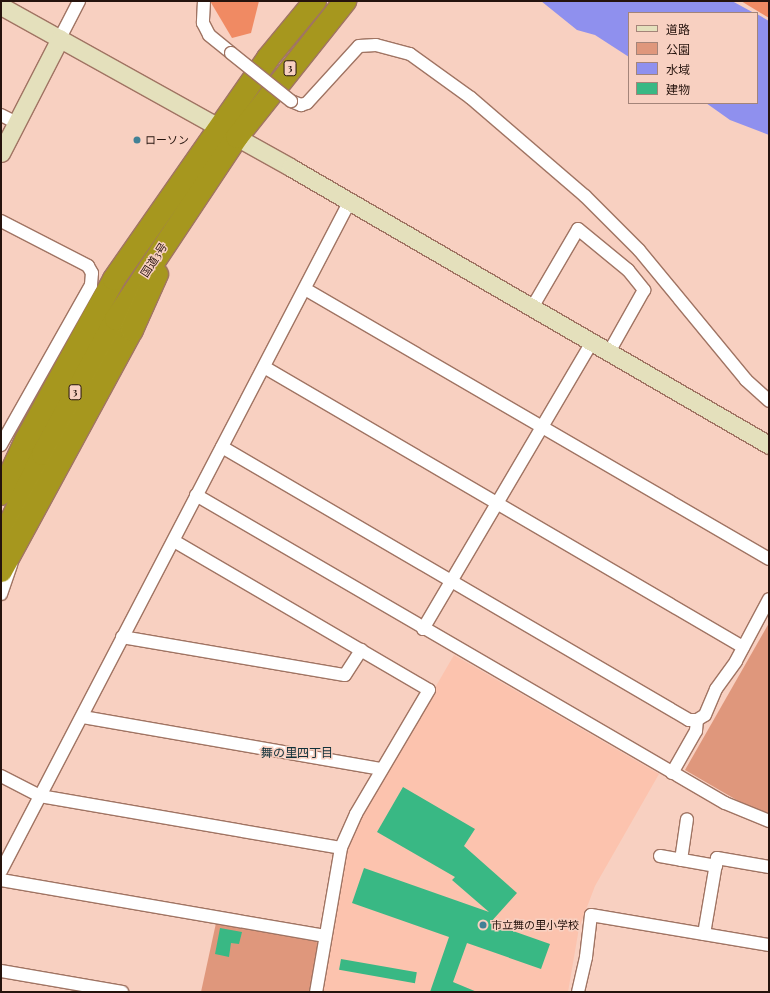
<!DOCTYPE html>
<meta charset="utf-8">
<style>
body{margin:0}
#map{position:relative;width:770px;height:993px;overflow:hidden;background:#f8d0c1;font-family:"Playfair Display","Noto Sans JP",serif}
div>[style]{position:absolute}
.built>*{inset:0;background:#fcc3ae}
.green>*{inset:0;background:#df977c}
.forest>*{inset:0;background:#f08a63}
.water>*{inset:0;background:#8f90ee}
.building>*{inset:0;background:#39b884;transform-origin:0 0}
.roads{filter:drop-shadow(1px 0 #a07463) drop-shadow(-1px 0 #a07463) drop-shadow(0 1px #a07463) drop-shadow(0 -1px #a07463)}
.street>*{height:12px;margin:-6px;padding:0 6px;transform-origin:6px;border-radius:6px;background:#fff}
.secondary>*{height:17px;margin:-8.5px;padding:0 8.5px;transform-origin:8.5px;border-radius:8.5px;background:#e4e0bc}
.highway>*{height:22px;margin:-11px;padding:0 11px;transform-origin:11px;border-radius:11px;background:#a6971e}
.bridges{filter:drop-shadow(1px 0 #a07463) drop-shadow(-1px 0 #a07463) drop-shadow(0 1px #a07463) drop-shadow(0 -1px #a07463)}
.street-bridge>*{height:12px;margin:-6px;padding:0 6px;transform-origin:6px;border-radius:6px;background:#fff}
.dots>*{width:11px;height:11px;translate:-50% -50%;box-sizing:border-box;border:2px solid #f8d0c1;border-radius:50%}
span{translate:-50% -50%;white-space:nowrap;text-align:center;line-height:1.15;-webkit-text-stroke:3px #f8d0c1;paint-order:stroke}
.shield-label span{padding:1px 3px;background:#f8d0c1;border:1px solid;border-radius:3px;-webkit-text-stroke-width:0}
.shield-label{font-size:10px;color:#25130d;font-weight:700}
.poi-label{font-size:11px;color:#25130d}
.left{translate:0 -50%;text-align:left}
.street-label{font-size:11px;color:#25130d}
.neighbourhood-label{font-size:12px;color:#12313a}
.frame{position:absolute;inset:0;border:2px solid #25130d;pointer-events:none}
.legend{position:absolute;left:628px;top:12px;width:130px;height:92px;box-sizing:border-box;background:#f8d0c1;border:1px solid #a48479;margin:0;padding:5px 7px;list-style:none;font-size:12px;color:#25130d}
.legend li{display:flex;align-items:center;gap:8px;height:20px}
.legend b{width:20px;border:1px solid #a48479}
</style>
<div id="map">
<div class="built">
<div style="clip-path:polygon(454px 655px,659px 774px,595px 886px,579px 928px,568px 992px,321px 992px,345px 858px,351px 839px,367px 805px)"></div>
</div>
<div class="green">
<div style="clip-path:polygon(769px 623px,769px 813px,752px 809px,685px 770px)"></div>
<div style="clip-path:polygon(216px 923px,315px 940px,318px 944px,310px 992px,201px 992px)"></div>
</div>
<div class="forest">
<div style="clip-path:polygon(210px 1px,259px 1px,251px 33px,232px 38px)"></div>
<div style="clip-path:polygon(741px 1px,769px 1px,769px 18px)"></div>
</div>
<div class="water">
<div style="clip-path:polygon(541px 1px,732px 1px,754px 13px,629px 13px,629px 57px,595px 35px,577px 30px)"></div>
<div style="clip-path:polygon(757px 14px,769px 21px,769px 135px,730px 120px,706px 103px,757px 103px)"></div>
</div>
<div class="building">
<div style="clip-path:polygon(403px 787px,475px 829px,464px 846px,517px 893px,490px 923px,550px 944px,541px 969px,467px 943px,453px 982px,477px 992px,430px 992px,449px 937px,352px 903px,364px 868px,489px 912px,452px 880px,455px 877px,377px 832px)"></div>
<div style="clip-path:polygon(220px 928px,242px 932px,239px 944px,231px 943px,229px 957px,215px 954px)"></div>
<div style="left:341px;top:959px;width:77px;height:11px;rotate:10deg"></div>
</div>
<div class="roads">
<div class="street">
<div style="left:204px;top:1px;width:22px;rotate:93deg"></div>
<div style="left:203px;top:23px;width:13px;rotate:63deg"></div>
<div style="left:209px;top:35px;width:28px;rotate:39deg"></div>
<div style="left:60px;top:38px;width:42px;rotate:-62.8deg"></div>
<div style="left:291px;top:101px;width:11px;rotate:22deg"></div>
<div style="left:301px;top:105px;width:6px;rotate:-18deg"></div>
<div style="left:307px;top:103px;width:77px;rotate:-47.6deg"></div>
<div style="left:359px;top:46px;width:17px;rotate:-3deg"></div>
<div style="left:376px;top:45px;width:35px;rotate:15deg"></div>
<div style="left:410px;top:54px;width:75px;rotate:35.8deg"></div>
<div style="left:471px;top:98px;width:150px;rotate:40.7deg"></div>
<div style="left:585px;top:196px;width:76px;rotate:45deg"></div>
<div style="left:639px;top:250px;width:168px;rotate:50.5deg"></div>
<div style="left:746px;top:380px;width:31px;rotate:42deg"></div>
<div style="left:1px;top:115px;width:18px;rotate:27deg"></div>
<div style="left:1px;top:221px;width:98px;rotate:27.3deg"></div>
<div style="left:88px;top:266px;width:8px;rotate:60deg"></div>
<div style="left:92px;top:273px;width:12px;rotate:95deg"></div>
<div style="left:91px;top:285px;width:184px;rotate:119.4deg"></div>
<div style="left:305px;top:289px;width:537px;rotate:30.19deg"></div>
<div style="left:533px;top:306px;width:89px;rotate:-59.7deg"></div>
<div style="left:578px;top:229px;width:65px;rotate:39.4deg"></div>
<div style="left:628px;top:270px;width:26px;rotate:51deg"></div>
<div style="left:644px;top:290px;width:71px;rotate:119.4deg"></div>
<div style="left:264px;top:367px;width:555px;rotate:30.31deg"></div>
<div style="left:222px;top:447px;width:541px;rotate:30.31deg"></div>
<div style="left:689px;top:720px;width:8px"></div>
<div style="left:697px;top:720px;width:9px;rotate:-32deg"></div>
<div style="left:705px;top:715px;width:28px;rotate:-67deg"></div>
<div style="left:716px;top:689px;width:34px;rotate:-54deg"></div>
<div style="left:736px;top:661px;width:70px;rotate:-62deg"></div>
<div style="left:196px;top:495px;width:612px;rotate:30.21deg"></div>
<div style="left:725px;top:803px;width:48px;rotate:22.2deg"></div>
<div style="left:174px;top:541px;width:295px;rotate:30.3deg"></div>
<div style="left:429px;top:690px;width:144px;rotate:120.5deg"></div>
<div style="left:356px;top:814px;width:37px;rotate:114deg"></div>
<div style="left:341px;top:848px;width:146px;rotate:99.8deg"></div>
<div style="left:1px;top:594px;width:31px;rotate:-71deg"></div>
<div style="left:423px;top:629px;width:333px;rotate:-59.5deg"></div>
<div style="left:122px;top:637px;width:226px;rotate:9.7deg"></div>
<div style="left:345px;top:675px;width:30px;rotate:-57deg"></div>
<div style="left:83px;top:717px;width:303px;rotate:9.9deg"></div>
<div style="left:672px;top:773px;width:48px;rotate:-60.3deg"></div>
<div style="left:696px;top:731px;width:11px;rotate:-85deg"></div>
<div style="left:1px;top:776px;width:44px;rotate:27.1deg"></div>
<div style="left:40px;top:796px;width:305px;rotate:9.8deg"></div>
<div style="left:660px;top:856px;width:57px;rotate:10.1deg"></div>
<div style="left:681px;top:860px;width:41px;rotate:-81.7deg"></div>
<div style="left:1px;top:871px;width:755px;rotate:-62.49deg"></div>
<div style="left:1px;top:880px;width:329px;rotate:9.8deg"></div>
<div style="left:704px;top:934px;width:77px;rotate:-80.3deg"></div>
<div style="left:717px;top:858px;width:53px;rotate:9.8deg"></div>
<div style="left:1px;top:971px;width:123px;rotate:9.8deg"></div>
<div style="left:578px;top:992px;width:36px;rotate:-77deg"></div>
<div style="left:586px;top:957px;width:42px;rotate:-83.2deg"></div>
<div style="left:591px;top:915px;width:181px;rotate:9.6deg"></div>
</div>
<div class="secondary">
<div style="left:1px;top:6px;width:331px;rotate:29.1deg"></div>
<div style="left:290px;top:167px;width:554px;rotate:30.13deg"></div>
<div style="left:1px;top:153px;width:129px;rotate:-62.8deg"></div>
</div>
<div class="highway">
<div style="left:1px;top:494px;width:60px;rotate:-65.2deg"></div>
<div style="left:26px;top:440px;width:183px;rotate:-61.3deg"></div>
<div style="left:114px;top:279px;width:269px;rotate:-55.1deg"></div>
<div style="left:268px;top:58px;width:74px;rotate:-50.5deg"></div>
<div style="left:1px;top:542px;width:98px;rotate:-64.5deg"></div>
<div style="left:43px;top:454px;width:153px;rotate:-61.6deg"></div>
<div style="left:116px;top:319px;width:219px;rotate:-56.4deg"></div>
<div style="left:237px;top:137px;width:174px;rotate:-51.5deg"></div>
<div style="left:1px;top:571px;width:274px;rotate:-61.5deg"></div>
<div style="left:132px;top:330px;width:61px;rotate:-65.9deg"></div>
</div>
</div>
<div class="bridges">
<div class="street-bridge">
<div style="left:231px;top:53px;width:77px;rotate:38.7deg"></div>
</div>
</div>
<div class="dots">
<div style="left:137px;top:140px;background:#428196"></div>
<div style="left:483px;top:925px;background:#428196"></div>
</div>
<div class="shield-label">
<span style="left:290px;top:68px">3</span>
<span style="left:75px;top:392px">3</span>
</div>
<div class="poi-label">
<span class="left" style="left:145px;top:140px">ローソン</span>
<span class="left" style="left:491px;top:925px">市立舞の里小学校</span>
</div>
<div class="street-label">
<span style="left:154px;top:260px;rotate:-57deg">国道3号</span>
</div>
<div class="neighbourhood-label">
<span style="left:297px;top:753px">舞の里四丁目</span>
</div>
<div class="frame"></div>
<ul class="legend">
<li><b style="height:5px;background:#e4e0bc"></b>道路</li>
<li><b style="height:11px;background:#df977c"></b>公園</li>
<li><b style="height:11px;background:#8f90ee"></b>水域</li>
<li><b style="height:11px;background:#39b884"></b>建物</li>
</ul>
</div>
